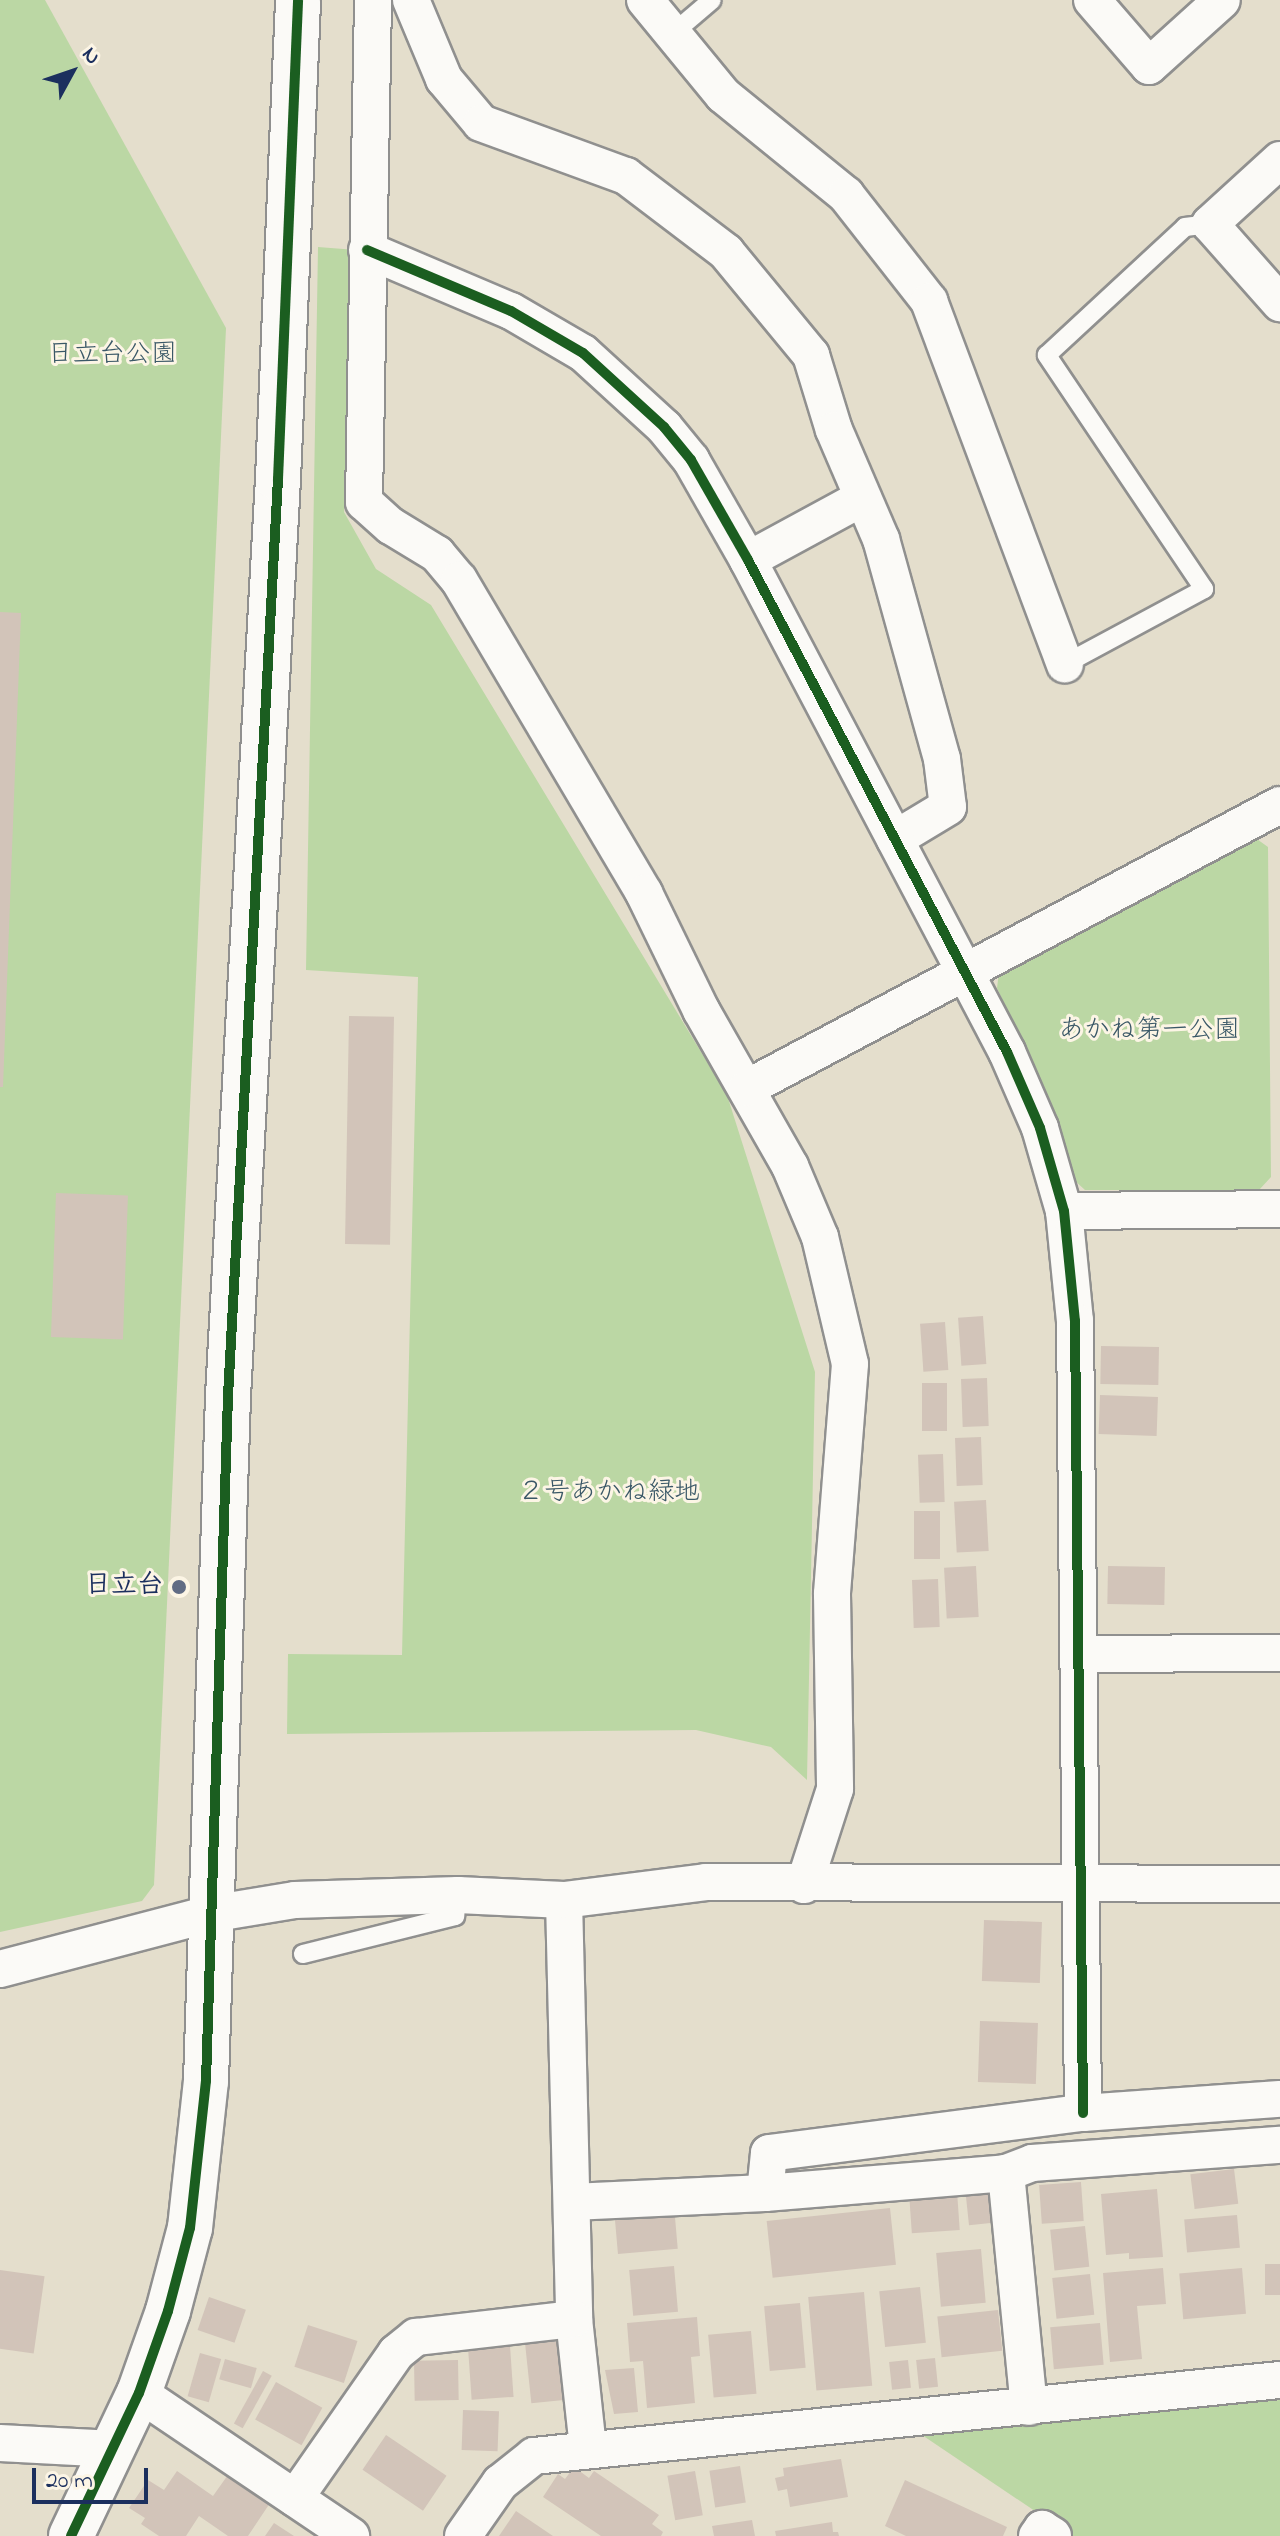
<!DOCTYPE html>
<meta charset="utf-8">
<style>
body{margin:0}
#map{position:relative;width:1280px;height:2536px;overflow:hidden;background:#e4decc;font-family:"Indie Flower","Klee One",sans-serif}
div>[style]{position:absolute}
.green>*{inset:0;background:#bbd7a4}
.building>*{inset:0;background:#d2c4b9;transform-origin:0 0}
.roads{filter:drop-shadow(2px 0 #90908f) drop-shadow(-2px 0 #90908f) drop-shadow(0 2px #90908f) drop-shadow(0 -2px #90908f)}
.lane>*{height:18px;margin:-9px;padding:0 9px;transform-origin:9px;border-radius:9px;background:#fbfaf7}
.street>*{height:36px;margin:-18px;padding:0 18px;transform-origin:18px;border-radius:18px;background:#fbfaf7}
.secondary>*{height:44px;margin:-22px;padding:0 22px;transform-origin:22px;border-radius:22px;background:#fbfaf7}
.cycleway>*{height:10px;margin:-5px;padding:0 5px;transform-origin:5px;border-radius:5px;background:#1b5e20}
.dots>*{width:22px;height:22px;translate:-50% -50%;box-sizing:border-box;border:4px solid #fcf5e5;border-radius:50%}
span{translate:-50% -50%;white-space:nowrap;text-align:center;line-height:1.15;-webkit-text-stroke:6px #fcf5e5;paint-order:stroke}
.park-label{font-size:26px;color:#3a5867}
.poi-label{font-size:26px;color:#1b2f5e;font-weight:700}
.right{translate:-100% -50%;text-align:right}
.north{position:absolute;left:32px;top:32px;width:80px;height:80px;-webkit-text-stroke:6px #fcf5e5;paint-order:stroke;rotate:50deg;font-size:22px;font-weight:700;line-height:32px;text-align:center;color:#1b2f5e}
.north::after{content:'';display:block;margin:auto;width:28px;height:36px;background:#1b2f5e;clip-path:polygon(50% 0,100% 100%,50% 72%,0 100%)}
.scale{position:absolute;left:32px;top:2468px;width:116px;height:36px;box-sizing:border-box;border:4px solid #1b2f5e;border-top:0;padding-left:10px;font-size:24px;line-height:28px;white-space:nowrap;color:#1b2f5e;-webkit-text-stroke:6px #fcf5e5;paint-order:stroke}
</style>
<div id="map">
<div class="green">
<div style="clip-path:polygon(0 0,45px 0,226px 328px,154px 1885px,142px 1901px,0 1932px)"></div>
<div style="clip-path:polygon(318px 247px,356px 250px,344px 512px,376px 569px,431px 605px,727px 1095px,815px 1372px,807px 1780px,771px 1747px,696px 1730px,287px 1734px,288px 1654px,402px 1655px,418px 977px,306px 970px)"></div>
<div style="clip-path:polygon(1254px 837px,1268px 847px,1271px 1177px,1259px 1190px,1085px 1190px,1073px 1179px,1041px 1086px,997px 988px,999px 972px)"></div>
<div style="clip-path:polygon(1280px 2400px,1280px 2536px,1072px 2536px,922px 2435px)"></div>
</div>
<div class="building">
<div style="clip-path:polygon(0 612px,21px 613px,3px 1087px,0 1087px)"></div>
<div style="left:349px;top:1016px;width:45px;height:228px;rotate:1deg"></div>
<div style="left:56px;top:1193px;width:72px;height:144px;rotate:2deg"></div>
<div style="left:983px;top:1316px;width:48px;height:25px;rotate:86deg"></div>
<div style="left:945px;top:1322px;width:48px;height:25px;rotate:86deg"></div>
<div style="left:1101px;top:1346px;width:58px;height:38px;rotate:1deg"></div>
<div style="left:987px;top:1378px;width:48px;height:26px;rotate:88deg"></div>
<div style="left:922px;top:1383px;width:25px;height:48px"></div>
<div style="left:1100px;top:1395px;width:58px;height:39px;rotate:2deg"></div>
<div style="left:981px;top:1437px;width:48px;height:26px;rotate:88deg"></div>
<div style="left:943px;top:1454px;width:48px;height:25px;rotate:88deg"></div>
<div style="left:986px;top:1500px;width:51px;height:32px;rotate:87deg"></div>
<div style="left:914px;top:1511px;width:26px;height:48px"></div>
<div style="left:976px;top:1566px;width:51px;height:32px;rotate:87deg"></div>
<div style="left:1108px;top:1566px;width:57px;height:38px;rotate:1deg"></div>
<div style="left:938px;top:1579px;width:48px;height:26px;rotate:88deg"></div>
<div style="left:984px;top:1920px;width:58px;height:61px;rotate:2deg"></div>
<div style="left:980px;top:2021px;width:58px;height:61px;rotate:2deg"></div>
<div style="left:1234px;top:2169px;width:35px;height:44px;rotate:83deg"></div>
<div style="left:1081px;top:2182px;width:39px;height:42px;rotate:86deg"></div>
<div style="left:989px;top:2186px;width:37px;height:24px;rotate:84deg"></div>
<div style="clip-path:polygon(1157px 2189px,1163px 2257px,1129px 2259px,1129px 2253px,1106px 2255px,1101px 2194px)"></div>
<div style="left:957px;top:2191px;width:39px;height:48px;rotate:86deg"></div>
<div style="left:674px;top:2206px;width:43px;height:60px;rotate:85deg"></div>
<div style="left:890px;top:2208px;width:57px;height:124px;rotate:84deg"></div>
<div style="left:1237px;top:2215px;width:33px;height:53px;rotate:85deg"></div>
<div style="left:1085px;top:2226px;width:41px;height:35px;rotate:84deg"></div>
<div style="left:981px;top:2249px;width:54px;height:45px;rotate:85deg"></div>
<div style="left:1280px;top:2264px;width:31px;height:15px;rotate:90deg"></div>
<div style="left:674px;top:2266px;width:46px;height:45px;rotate:85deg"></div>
<div style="clip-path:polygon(1163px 2268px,1166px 2304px,1137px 2306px,1142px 2359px,1110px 2362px,1103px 2273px)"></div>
<div style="left:1242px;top:2268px;width:46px;height:63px;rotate:85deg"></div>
<div style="left:0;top:2270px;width:45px;height:78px;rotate:8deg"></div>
<div style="left:1090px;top:2274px;width:41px;height:38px;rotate:84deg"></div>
<div style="left:920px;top:2287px;width:56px;height:41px;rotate:84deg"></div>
<div style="left:864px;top:2292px;width:94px;height:56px;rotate:85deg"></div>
<div style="left:209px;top:2297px;width:39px;height:35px;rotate:19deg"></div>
<div style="left:800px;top:2303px;width:65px;height:36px;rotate:85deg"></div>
<div style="left:998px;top:2310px;width:41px;height:61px;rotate:84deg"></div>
<div style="clip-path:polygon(697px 2317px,700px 2356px,691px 2357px,695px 2403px,647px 2408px,643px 2361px,630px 2362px,627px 2323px)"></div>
<div style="left:1100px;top:2323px;width:42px;height:50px;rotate:85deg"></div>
<div style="left:308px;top:2325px;width:52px;height:44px;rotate:18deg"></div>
<div style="left:751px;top:2331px;width:63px;height:43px;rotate:85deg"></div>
<div style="left:560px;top:2341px;width:59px;height:35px;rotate:84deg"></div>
<div style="left:510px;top:2346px;width:51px;height:42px;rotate:86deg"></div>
<div style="left:200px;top:2353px;width:22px;height:45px;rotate:16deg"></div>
<div style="left:935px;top:2358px;width:29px;height:19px;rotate:84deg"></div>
<div style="left:225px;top:2359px;width:33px;height:21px;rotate:16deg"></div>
<div style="left:458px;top:2360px;width:40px;height:44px;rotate:89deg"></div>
<div style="left:908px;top:2360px;width:28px;height:19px;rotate:84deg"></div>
<div style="clip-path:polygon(634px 2368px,638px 2412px,614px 2414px,605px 2370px)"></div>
<div style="left:263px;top:2371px;width:10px;height:60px;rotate:29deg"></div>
<div style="left:276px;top:2382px;width:53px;height:43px;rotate:29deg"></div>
<div style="left:463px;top:2410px;width:36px;height:40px;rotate:2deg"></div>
<div style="left:386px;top:2435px;width:73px;height:42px;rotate:34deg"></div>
<div style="clip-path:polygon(841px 2459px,848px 2497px,790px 2507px,787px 2489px,778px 2491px,775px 2478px,784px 2476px,783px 2468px)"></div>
<div style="left:740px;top:2466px;width:37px;height:31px;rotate:81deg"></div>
<div style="clip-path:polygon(574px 2467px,589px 2478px,594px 2471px,659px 2515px,652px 2524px,663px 2532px,661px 2536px,601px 2536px,543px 2497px,558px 2474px,565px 2479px)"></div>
<div style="clip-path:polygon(177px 2471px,213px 2496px,230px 2472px,272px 2500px,248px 2536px,228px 2536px,199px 2516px,186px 2536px,159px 2536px,141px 2524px,145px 2518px,129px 2508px,148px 2480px,164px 2490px)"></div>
<div style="left:695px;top:2471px;width:45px;height:28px;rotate:80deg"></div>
<div style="clip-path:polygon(905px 2480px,1007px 2527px,1003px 2536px,906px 2536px,885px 2526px)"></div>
<div style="clip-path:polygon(516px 2511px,553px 2536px,499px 2536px)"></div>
<div style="clip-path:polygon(752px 2520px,755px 2536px,714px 2536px,712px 2526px)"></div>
<div style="clip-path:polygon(832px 2522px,833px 2532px,838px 2532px,839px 2536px,776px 2536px,775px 2531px)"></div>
<div style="clip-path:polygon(274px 2523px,294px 2536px,265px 2536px)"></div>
</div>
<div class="roads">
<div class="lane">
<div style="left:672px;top:34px;width:52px;rotate:-40.4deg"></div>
<div style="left:1065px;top:664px;width:158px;rotate:-28.3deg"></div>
<div style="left:1204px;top:589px;width:282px;rotate:-123.9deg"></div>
<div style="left:1047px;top:355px;width:188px;rotate:-42.8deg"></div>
<div style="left:1185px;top:227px;width:25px;rotate:-7deg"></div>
<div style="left:303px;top:1954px;width:157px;rotate:-14deg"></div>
<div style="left:455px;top:1916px;width:21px;rotate:-82deg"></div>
</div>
<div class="street">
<div style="left:373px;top:0;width:502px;rotate:91.03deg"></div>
<div style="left:364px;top:502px;width:36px;rotate:42deg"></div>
<div style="left:391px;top:526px;width:54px;rotate:31.3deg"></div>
<div style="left:437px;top:554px;width:34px;rotate:50deg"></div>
<div style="left:459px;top:580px;width:364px;rotate:59.4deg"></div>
<div style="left:644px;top:893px;width:130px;rotate:64deg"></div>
<div style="left:701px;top:1010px;width:180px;rotate:60.3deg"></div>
<div style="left:790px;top:1166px;width:77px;rotate:67.1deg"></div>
<div style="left:820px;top:1237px;width:130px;rotate:76.7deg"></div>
<div style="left:850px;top:1364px;width:231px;rotate:94.5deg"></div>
<div style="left:832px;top:1594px;width:195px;rotate:89.1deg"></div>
<div style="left:835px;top:1789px;width:101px;rotate:107.9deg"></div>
<div style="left:411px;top:0;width:86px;rotate:67.3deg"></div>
<div style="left:444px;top:79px;width:57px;rotate:49.9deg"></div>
<div style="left:481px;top:123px;width:154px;rotate:20.1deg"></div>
<div style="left:626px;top:176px;width:126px;rotate:37.2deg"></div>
<div style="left:726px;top:252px;width:134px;rotate:50.5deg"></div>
<div style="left:811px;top:355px;width:78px;rotate:73deg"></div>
<div style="left:834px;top:430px;width:119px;rotate:66.7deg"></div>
<div style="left:881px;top:539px;width:228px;rotate:74.5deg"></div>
<div style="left:942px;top:759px;width:48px;rotate:82.9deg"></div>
<div style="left:948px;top:807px;width:62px;rotate:148.9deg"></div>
<div style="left:645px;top:0;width:123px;rotate:50.6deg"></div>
<div style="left:723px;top:95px;width:159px;rotate:39.1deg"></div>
<div style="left:846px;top:195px;width:135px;rotate:51.9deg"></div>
<div style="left:929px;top:301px;width:388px;rotate:69.5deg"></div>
<div style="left:1092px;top:0;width:87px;rotate:49.2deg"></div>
<div style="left:1149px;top:66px;width:98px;rotate:-42.1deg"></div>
<div style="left:1280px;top:160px;width:95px;rotate:137.6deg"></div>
<div style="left:1210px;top:224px;width:106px;rotate:48.5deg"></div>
<div style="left:367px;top:250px;width:156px;rotate:23deg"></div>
<div style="left:511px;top:311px;width:83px;rotate:30.3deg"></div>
<div style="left:583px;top:353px;width:110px;rotate:42.4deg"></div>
<div style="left:664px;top:427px;width:43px;rotate:50.7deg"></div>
<div style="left:691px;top:460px;width:115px;rotate:60.3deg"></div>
<div style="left:748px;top:560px;width:556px;rotate:62.24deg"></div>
<div style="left:1007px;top:1052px;width:83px;rotate:66.5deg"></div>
<div style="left:1040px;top:1128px;width:86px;rotate:73.9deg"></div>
<div style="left:1064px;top:1211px;width:111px;rotate:84.3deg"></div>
<div style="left:1075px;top:1321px;width:792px;rotate:89.42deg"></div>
<div style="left:748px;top:560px;width:130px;rotate:-28.5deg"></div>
<div style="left:747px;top:1088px;width:603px;rotate:-27.97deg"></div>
<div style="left:1064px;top:1211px;width:216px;rotate:-0.5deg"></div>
<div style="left:1078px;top:1654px;width:202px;rotate:-0.3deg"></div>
<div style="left:564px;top:1900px;width:419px;rotate:88.6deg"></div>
<div style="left:574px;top:2319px;width:130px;rotate:83.8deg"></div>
<div style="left:0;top:1969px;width:217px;rotate:-14.7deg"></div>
<div style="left:210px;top:1914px;width:86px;rotate:-9.4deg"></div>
<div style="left:295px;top:1900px;width:163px;rotate:-1.8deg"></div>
<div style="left:458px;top:1895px;width:106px;rotate:2.7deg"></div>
<div style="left:564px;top:1900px;width:143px;rotate:-7.2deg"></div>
<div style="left:706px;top:1882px;width:574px;rotate:0.2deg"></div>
<div style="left:1006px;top:2173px;width:235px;rotate:84.4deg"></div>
<div style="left:765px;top:2193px;width:40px;rotate:-84.3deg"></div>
<div style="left:769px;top:2153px;width:317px;rotate:-7.3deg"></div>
<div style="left:1083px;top:2113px;width:197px;rotate:-4.1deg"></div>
<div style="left:572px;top:2202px;width:193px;rotate:-2.7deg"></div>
<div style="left:765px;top:2193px;width:242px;rotate:-4.7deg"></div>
<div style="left:1006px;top:2173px;width:28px;rotate:-21deg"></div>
<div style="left:1032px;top:2163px;width:249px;rotate:-4.2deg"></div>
<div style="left:139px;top:2393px;width:256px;rotate:34deg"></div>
<div style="left:0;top:2443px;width:114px;rotate:3deg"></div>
<div style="left:295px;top:2498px;width:177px;rotate:-55.1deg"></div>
<div style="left:396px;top:2353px;width:26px;rotate:-39deg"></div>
<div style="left:416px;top:2337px;width:159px;rotate:-6.5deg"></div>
<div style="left:463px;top:2536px;width:65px;rotate:-55.1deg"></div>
<div style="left:500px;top:2483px;width:43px;rotate:-38.5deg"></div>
<div style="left:534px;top:2456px;width:750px;rotate:-5.82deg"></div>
<div style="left:1037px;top:2536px;width:9px;rotate:-54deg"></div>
<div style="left:1042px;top:2529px;width:13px;rotate:32deg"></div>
</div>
<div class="secondary">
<div style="left:71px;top:2536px;width:158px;rotate:-64.6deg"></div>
<div style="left:139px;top:2393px;width:87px;rotate:-70.5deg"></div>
<div style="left:168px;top:2311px;width:86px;rotate:-75.2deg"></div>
<div style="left:190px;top:2228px;width:148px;rotate:-83.8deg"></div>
<div style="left:206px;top:2081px;width:685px;rotate:-88.16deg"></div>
<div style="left:228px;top:1396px;width:918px;rotate:-86.88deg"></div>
<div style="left:278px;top:479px;width:479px;rotate:-87.6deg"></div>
</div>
</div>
<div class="cycleway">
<div style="left:367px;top:250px;width:156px;rotate:23deg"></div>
<div style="left:511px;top:311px;width:83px;rotate:30.3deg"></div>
<div style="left:583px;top:353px;width:110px;rotate:42.4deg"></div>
<div style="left:664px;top:427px;width:43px;rotate:50.7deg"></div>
<div style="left:691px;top:460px;width:115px;rotate:60.3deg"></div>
<div style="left:748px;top:560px;width:556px;rotate:62.24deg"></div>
<div style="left:1007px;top:1052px;width:83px;rotate:66.5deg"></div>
<div style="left:1040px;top:1128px;width:86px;rotate:73.9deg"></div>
<div style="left:1064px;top:1211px;width:111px;rotate:84.3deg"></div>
<div style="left:1075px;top:1321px;width:792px;rotate:89.42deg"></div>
<div style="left:71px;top:2536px;width:158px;rotate:-64.6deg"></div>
<div style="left:139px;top:2393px;width:87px;rotate:-70.5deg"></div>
<div style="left:168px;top:2311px;width:86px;rotate:-75.2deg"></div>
<div style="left:190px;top:2228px;width:148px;rotate:-83.8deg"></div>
<div style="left:206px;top:2081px;width:685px;rotate:-88.16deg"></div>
<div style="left:228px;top:1396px;width:918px;rotate:-86.88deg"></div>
<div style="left:278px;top:479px;width:479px;rotate:-87.6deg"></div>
</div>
<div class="dots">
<div style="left:179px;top:1587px;background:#616c84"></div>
</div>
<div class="park-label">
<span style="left:112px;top:356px">日立台公園</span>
<span style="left:1149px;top:1032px">あかね第一公園</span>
<span style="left:609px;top:1494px">２号あかね緑地</span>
</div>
<div class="poi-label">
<span class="right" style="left:163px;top:1587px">日立台</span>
</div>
<div class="north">N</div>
<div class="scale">20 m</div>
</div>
